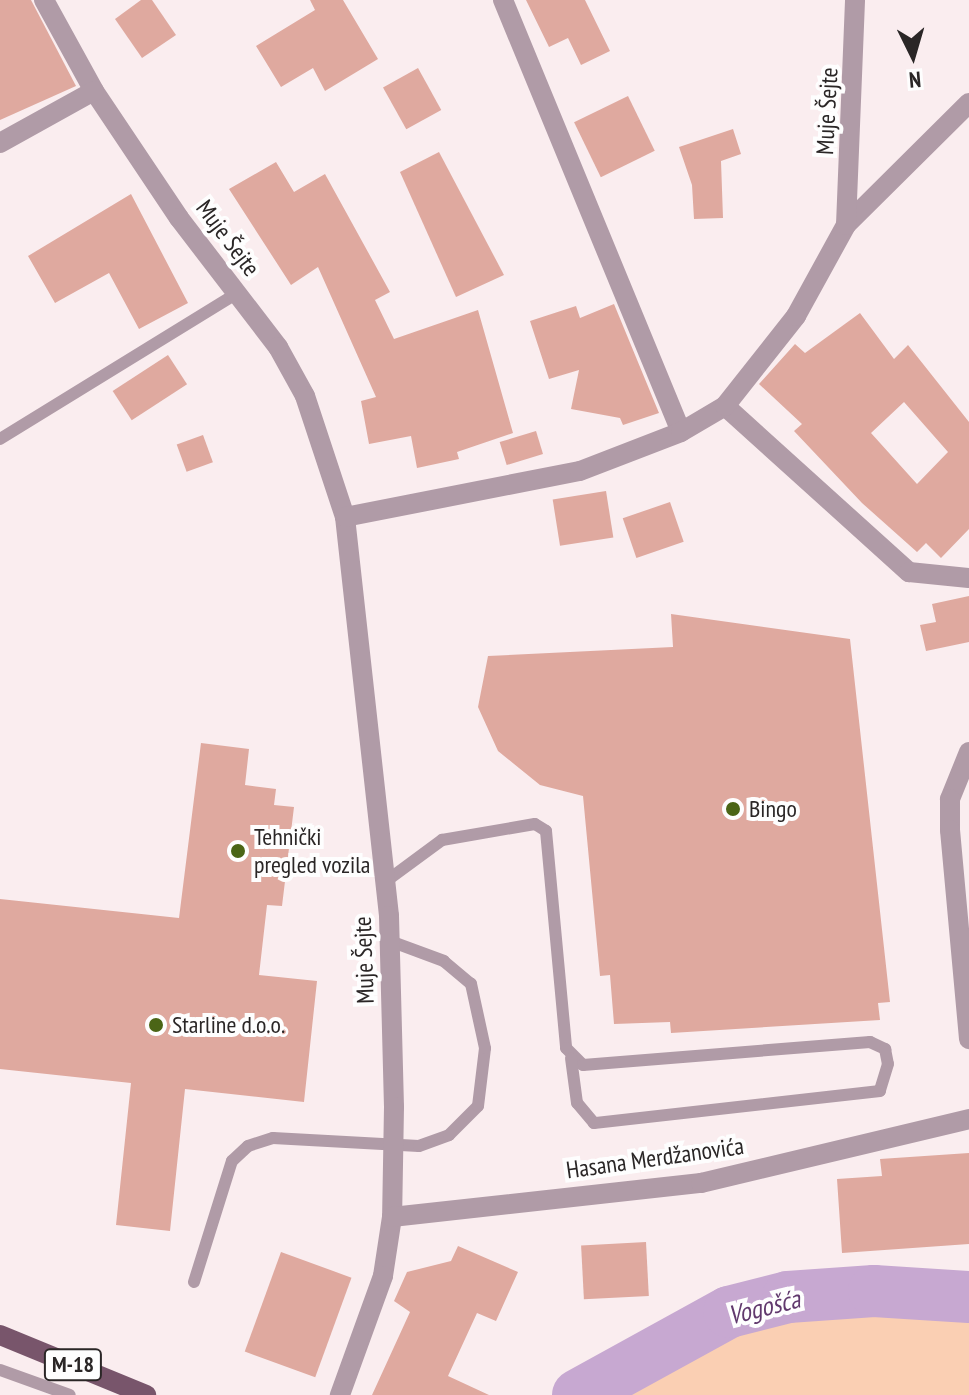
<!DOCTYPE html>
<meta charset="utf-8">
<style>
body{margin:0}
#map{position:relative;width:969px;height:1395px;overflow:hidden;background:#faedef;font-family:"PT Sans Narrow",sans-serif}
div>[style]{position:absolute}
.green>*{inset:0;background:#facfb3}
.river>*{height:52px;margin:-26px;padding:0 26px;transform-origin:26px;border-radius:26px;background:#c7a8d1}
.building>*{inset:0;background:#dfa99f;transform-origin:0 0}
.lane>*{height:12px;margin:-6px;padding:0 6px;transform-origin:6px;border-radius:6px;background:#b09ba7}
.street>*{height:20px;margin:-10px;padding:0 10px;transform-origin:10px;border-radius:10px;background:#b09ba7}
.primary>*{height:20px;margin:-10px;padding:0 10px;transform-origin:10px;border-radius:10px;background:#78556b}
.dots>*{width:22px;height:22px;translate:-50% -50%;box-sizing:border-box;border:4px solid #fefefe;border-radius:50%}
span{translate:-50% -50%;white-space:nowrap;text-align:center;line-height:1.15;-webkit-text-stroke:8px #fefefe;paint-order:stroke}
.shield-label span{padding:2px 6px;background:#fefefe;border:2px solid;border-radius:6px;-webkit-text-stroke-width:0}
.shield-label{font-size:22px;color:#2a2626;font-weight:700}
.street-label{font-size:24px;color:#2a2626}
.poi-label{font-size:24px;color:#2a2626}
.left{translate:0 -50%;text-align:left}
.water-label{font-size:26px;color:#61396d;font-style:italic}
.north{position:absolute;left:873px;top:16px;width:80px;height:80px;-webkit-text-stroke:6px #fefefe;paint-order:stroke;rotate:175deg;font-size:22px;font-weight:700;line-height:32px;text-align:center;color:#2a2626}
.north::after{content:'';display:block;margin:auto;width:28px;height:36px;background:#2a2626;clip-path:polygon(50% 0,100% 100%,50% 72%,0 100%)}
</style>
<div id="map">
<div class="green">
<div style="clip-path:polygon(874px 1291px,969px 1297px,969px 1395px,579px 1395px,729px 1312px,788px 1297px)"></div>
</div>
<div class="river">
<div style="left:578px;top:1395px;width:172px;rotate:-28.8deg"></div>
<div style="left:729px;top:1312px;width:61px;rotate:-14.3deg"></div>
<div style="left:788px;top:1297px;width:86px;rotate:-4deg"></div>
<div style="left:874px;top:1291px;width:95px;rotate:3.6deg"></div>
</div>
<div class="building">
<div style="clip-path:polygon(0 0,31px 0,76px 86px,0 120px)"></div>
<div style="clip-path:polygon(141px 0,152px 0,176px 35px,142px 58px,115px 19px)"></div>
<div style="clip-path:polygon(310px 0,343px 0,378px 59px,325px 91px,313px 68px,281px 87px,256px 46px,315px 10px)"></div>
<div style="clip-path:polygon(526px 0,585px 0,610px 51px,581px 65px,568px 38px,549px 47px)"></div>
<div style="left:418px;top:68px;width:48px;height:40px;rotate:61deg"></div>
<div style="left:628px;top:96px;width:61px;height:60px;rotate:64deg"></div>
<div style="clip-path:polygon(733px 129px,741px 154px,721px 161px,723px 218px,694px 219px,692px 185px,679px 147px)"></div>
<div style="clip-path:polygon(439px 152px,504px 275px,456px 297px,400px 172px)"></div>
<div style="clip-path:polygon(276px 162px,294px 192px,325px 174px,390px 292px,375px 300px,394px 339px,478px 310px,513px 433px,457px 452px,459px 459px,417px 468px,411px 436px,369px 444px,361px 401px,376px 397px,318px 267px,291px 285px,229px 189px)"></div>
<div style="clip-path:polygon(131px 194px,188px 303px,139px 329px,109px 273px,55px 303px,28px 256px)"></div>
<div style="clip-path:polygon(614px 304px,659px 413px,623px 425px,620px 418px,571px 409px,579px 370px,549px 379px,530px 321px,576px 306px,580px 318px)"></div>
<div style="clip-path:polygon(evenodd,860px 313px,894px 359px,908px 345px,969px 422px,969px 529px,941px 558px,926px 543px,917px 552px,862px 503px,794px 431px,802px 424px,759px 384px,795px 344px,805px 353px,860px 313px,904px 402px,948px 452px,917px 484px,871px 433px,904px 402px)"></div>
<div style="left:168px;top:355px;width:35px;height:66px;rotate:57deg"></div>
<div style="left:536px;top:431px;width:24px;height:38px;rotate:73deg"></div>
<div style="left:203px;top:435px;width:29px;height:28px;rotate:70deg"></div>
<div style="left:606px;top:491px;width:47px;height:54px;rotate:81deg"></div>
<div style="left:670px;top:502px;width:42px;height:50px;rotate:71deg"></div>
<div style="clip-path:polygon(969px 596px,969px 642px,926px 651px,920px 625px,936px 622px,932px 604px)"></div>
<div style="clip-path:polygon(671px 614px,850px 639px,890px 1002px,878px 1003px,880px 1020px,671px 1033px,670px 1022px,614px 1024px,610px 975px,600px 976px,583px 796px,540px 785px,498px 751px,478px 707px,488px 656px,673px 647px)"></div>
<div style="clip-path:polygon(201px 743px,249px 749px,245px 785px,276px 789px,274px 805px,294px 807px,282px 906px,267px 905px,259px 975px,317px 981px,304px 1102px,185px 1089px,170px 1231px,116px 1225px,131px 1083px,0 1069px,0 899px,179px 918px)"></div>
<div style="clip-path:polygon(969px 1153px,969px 1244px,842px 1253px,837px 1179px,882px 1176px,880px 1159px)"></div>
<div style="left:646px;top:1242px;width:54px;height:65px;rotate:87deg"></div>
<div style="clip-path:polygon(458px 1246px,518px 1272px,496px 1321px,477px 1313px,448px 1376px,489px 1395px,372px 1395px,410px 1312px,394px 1301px,407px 1272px,451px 1261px)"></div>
<div style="left:281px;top:1252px;width:75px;height:106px;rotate:20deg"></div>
</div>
<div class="lane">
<div style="left:0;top:439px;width:278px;rotate:-31.6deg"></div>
<div style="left:385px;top:882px;width:71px;rotate:-36.4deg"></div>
<div style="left:442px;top:840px;width:94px;rotate:-9.8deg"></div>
<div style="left:535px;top:824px;width:13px;rotate:32deg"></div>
<div style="left:546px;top:831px;width:218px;rotate:84.7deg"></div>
<div style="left:566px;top:1048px;width:24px;rotate:45deg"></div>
<div style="left:583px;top:1065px;width:288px;rotate:-4.6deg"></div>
<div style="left:870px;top:1042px;width:17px;rotate:25deg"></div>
<div style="left:885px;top:1049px;width:15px;rotate:79deg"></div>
<div style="left:888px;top:1064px;width:28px;rotate:107deg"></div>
<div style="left:880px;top:1091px;width:288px;rotate:173.6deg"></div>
<div style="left:594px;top:1123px;width:26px;rotate:-130deg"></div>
<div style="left:577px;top:1103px;width:45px;rotate:-97.6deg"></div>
<div style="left:194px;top:1282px;width:127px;rotate:-72.6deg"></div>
<div style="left:232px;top:1161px;width:22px;rotate:-43deg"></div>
<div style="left:248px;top:1146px;width:26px;rotate:-18deg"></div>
<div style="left:273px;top:1138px;width:146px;rotate:3.1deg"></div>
<div style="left:419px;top:1146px;width:32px;rotate:-20deg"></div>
<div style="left:449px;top:1135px;width:41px;rotate:-45deg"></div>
<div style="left:478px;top:1106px;width:58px;rotate:-83.1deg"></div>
<div style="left:485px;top:1048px;width:66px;rotate:-102.3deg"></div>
<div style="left:471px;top:984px;width:35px;rotate:-140deg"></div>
<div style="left:444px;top:961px;width:58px;rotate:-159.7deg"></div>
<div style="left:0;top:1370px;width:74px;rotate:19.7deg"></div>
</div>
<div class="street">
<div style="left:44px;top:0;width:104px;rotate:61.2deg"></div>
<div style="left:94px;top:91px;width:153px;rotate:56.2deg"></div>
<div style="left:179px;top:218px;width:163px;rotate:52.5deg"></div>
<div style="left:278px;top:347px;width:56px;rotate:61.1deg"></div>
<div style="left:305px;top:396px;width:127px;rotate:71.7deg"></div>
<div style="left:345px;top:517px;width:401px;rotate:83.7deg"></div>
<div style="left:389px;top:916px;width:191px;rotate:88.5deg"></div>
<div style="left:394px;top:1107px;width:110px;rotate:91deg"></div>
<div style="left:392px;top:1217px;width:60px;rotate:98.7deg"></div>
<div style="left:383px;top:1276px;width:127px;rotate:109.9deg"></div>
<div style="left:503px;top:0;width:467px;rotate:67.6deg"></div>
<div style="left:0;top:143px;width:107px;rotate:-29deg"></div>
<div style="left:846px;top:225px;width:173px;rotate:-44.8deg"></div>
<div style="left:725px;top:406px;width:248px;rotate:42.1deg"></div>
<div style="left:909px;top:572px;width:60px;rotate:5.7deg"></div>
<div style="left:345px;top:517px;width:239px;rotate:-11.1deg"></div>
<div style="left:580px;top:471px;width:108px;rotate:-21.1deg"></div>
<div style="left:681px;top:432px;width:51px;rotate:-30.6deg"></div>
<div style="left:725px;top:406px;width:115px;rotate:-51.7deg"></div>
<div style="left:796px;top:316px;width:104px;rotate:-61.2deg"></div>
<div style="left:846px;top:225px;width:225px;rotate:-87.7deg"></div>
<div style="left:969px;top:752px;width:51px;rotate:112deg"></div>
<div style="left:950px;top:799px;width:31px;rotate:90deg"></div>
<div style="left:950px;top:830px;width:210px;rotate:84.8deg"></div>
<div style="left:392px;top:1217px;width:311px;rotate:-6.3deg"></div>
<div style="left:701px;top:1183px;width:276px;rotate:-13.4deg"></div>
</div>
<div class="primary">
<div style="left:0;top:1335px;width:158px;rotate:22.3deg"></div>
</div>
<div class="dots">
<div style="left:733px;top:809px;background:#4b6516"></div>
<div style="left:238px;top:851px;background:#4b6516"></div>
<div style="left:156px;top:1025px;background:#4b6516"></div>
</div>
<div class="shield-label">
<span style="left:73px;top:1365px">M-18</span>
</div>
<div class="street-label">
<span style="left:827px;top:111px;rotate:-87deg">Muje Šejte</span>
<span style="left:228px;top:238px;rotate:53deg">Muje Šejte</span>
<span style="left:364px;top:960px;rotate:-92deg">Muje Šejte</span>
<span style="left:655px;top:1158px;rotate:-8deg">Hasana Merdžanovića</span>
</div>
<div class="poi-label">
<span class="left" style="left:749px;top:809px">Bingo</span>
<span class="left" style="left:254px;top:851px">Tehnički<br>pregled vozila</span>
<span class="left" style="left:172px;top:1025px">Starline d.o.o.</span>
</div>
<div class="water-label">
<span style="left:764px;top:1307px;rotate:-14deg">Vogošća</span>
</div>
<div class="north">N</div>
</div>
